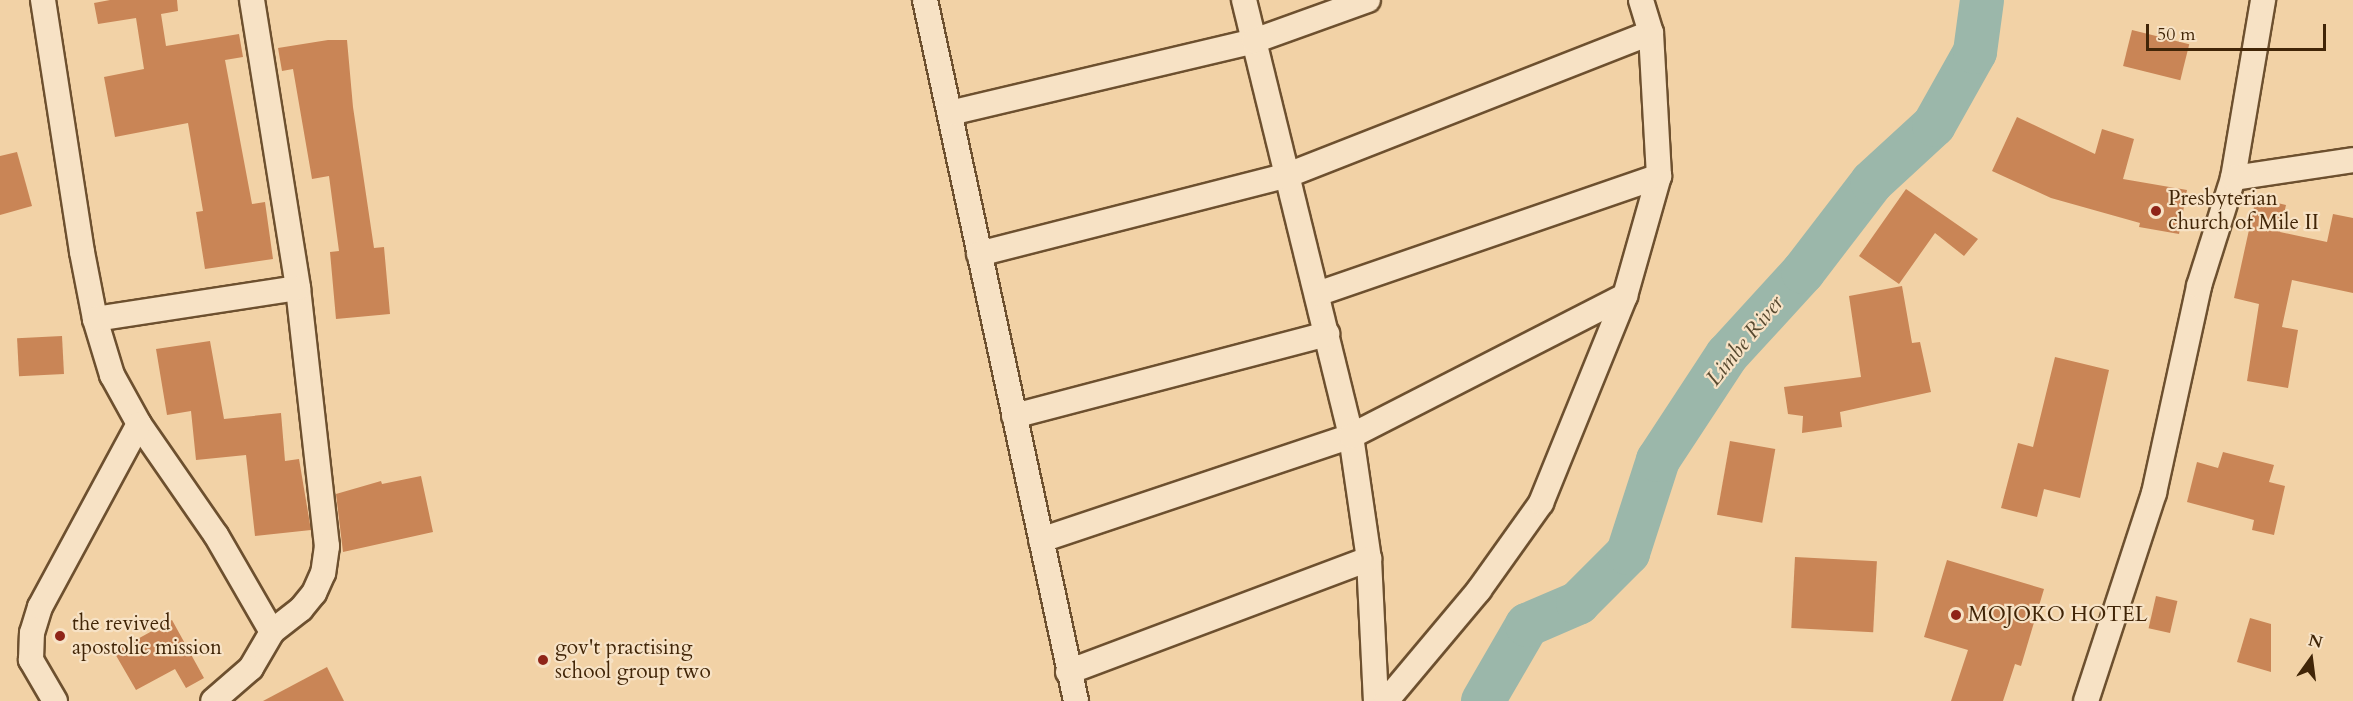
<!DOCTYPE html>
<style>
body{margin:0}
#map{position:relative;width:2353px;height:701px;overflow:hidden;background:#f2d2a6;font-family:Cardo,serif}
div>[style]{position:absolute}
.river>*{height:44px;margin:-22px;padding:0 22px;transform-origin:22px;border-radius:22px;background:#9bb7aa}
.building>*{inset:0;background:#c98556;transform-origin:0 0}
.roads{filter:drop-shadow(2px 0 #6d502f) drop-shadow(-2px 0 #6d502f) drop-shadow(0 2px #6d502f) drop-shadow(0 -2px #6d502f)}
.minor>*{height:24px;margin:-12px;padding:0 12px;transform-origin:12px;border-radius:12px;background:#f7e2c5}
.dots>*{width:16px;height:16px;translate:-50% -50%;box-sizing:border-box;border:3px solid #f7e2c5;border-radius:50%}
span{translate:-50% -50%;white-space:nowrap;text-align:center;line-height:1.15;-webkit-text-stroke:4.5px #f7e2c5;paint-order:stroke}
.poi-label{font-size:21px;color:#412507}
.left{translate:0 -50%;text-align:left}
.water-label{font-size:22px;color:#584a30;font-style:italic}
.north{position:absolute;left:2281px;top:629px;width:60px;height:60px;-webkit-text-stroke:4px #f7e2c5;paint-order:stroke;rotate:14deg;font-size:16px;font-weight:700;line-height:24px;text-align:center;color:#412507}
.north::after{content:'';display:block;margin:auto;width:21px;height:27px;background:#412507;clip-path:polygon(50% 0,100% 100%,50% 72%,0 100%)}
.scale{position:absolute;left:2146px;top:24px;width:180px;height:27px;box-sizing:border-box;border:3px solid #412507;border-top:0;padding-left:8px;font-size:18px;line-height:21px;white-space:nowrap;color:#412507;-webkit-text-stroke:4px #f7e2c5;paint-order:stroke}
</style>
<div id="map">
<div class="river">
<div style="left:1483px;top:701px;width:88px;rotate:-59.9deg"></div>
<div style="left:1527px;top:625px;width:56px;rotate:-23.3deg"></div>
<div style="left:1578px;top:603px;width:71px;rotate:-45deg"></div>
<div style="left:1628px;top:553px;width:98px;rotate:-72.1deg"></div>
<div style="left:1658px;top:460px;width:126px;rotate:-56.7deg"></div>
<div style="left:1727px;top:355px;width:113px;rotate:-47.5deg"></div>
<div style="left:1803px;top:272px;width:113px;rotate:-52.5deg"></div>
<div style="left:1872px;top:182px;width:84px;rotate:-42.6deg"></div>
<div style="left:1934px;top:125px;width:84px;rotate:-60.7deg"></div>
<div style="left:1975px;top:52px;width:52px;rotate:-82.3deg"></div>
</div>
<div class="building">
<div style="clip-path:polygon(110px 0,177px 0,178px 11px,161px 14px,166px 46px,239px 34px,243px 57px,225px 60px,252px 204px,265px 202px,273px 259px,205px 269px,196px 212px,203px 211px,188px 123px,115px 137px,104px 77px,144px 69px,136px 18px,98px 24px,94px 3px)"></div>
<div style="left:2132px;top:30px;width:59px;height:37px;rotate:14deg"></div>
<div style="clip-path:polygon(328px 40px,347px 40px,353px 107px,374px 248px,384px 247px,390px 314px,336px 319px,330px 252px,339px 251px,329px 176px,312px 179px,293px 69px,282px 71px,278px 48px)"></div>
<div style="clip-path:polygon(2017px 117px,2095px 154px,2102px 129px,2134px 139px,2123px 179px,2187px 190px,2179px 234px,2139px 227px,2140px 223px,2051px 198px,1992px 171px)"></div>
<div style="clip-path:polygon(17px 152px,32px 206px,0 215px,0 156px)"></div>
<div style="clip-path:polygon(1906px 189px,1978px 239px,1964px 256px,1935px 233px,1899px 284px,1859px 256px)"></div>
<div style="clip-path:polygon(2256px 198px,2286px 205px,2280px 232px,2327px 242px,2333px 214px,2353px 218px,2353px 293px,2292px 280px,2282px 327px,2298px 330px,2288px 388px,2247px 381px,2259px 304px,2234px 298px)"></div>
<div style="clip-path:polygon(1902px 286px,1912px 343px,1920px 342px,1931px 392px,1840px 412px,1842px 427px,1802px 433px,1803px 416px,1788px 414px,1784px 387px,1861px 377px,1849px 296px)"></div>
<div style="left:62px;top:336px;width:38px;height:45px;rotate:87deg"></div>
<div style="clip-path:polygon(210px 341px,224px 419px,281px 413px,285px 461px,299px 459px,311px 530px,255px 536px,246px 455px,196px 460px,191px 411px,167px 415px,156px 349px)"></div>
<div style="clip-path:polygon(2055px 357px,2109px 370px,2080px 498px,2044px 489px,2037px 517px,2001px 508px,2018px 443px,2033px 447px)"></div>
<div style="left:1730px;top:441px;width:46px;height:75px;rotate:10deg"></div>
<div style="clip-path:polygon(2223px 452px,2274px 465px,2269px 482px,2285px 486px,2274px 535px,2252px 530px,2254px 520px,2187px 502px,2197px 462px,2218px 468px)"></div>
<div style="clip-path:polygon(421px 476px,433px 532px,343px 552px,336px 494px,381px 481px,382px 484px)"></div>
<div style="left:1795px;top:557px;width:82px;height:71px;rotate:3deg"></div>
<div style="clip-path:polygon(1947px 560px,2044px 589px,2021px 666px,2015px 664px,2003px 701px,1951px 701px,1968px 650px,1924px 637px)"></div>
<div style="left:2156px;top:596px;width:22px;height:33px;rotate:13deg"></div>
<div style="clip-path:polygon(2250px 618px,2271px 624px,2271px 672px,2237px 662px)"></div>
<div style="clip-path:polygon(172px 620px,204px 678px,186px 688px,175px 669px,136px 690px,114px 652px)"></div>
<div style="clip-path:polygon(327px 667px,344px 701px,263px 701px)"></div>
</div>
<div class="roads">
<div class="minor">
<div style="left:43px;top:0;width:255px;rotate:81.2deg"></div>
<div style="left:82px;top:252px;width:68px;rotate:79deg"></div>
<div style="left:95px;top:319px;width:59px;rotate:73.1deg"></div>
<div style="left:112px;top:375px;width:56px;rotate:61.1deg"></div>
<div style="left:139px;top:424px;width:135px;rotate:55.3deg"></div>
<div style="left:216px;top:535px;width:112px;rotate:60deg"></div>
<div style="left:272px;top:632px;width:42px;rotate:120.3deg"></div>
<div style="left:251px;top:668px;width:50px;rotate:139deg"></div>
<div style="left:252px;top:0;width:292px;rotate:80.9deg"></div>
<div style="left:298px;top:288px;width:260px;rotate:83.6deg"></div>
<div style="left:327px;top:546px;width:27px;rotate:98deg"></div>
<div style="left:323px;top:573px;width:22px;rotate:114deg"></div>
<div style="left:314px;top:593px;width:21px;rotate:129deg"></div>
<div style="left:301px;top:609px;width:37px;rotate:142deg"></div>
<div style="left:925px;top:0;width:717px;rotate:77.84deg"></div>
<div style="left:1244px;top:0;width:449px;rotate:76.2deg"></div>
<div style="left:1351px;top:436px;width:124px;rotate:81.7deg"></div>
<div style="left:1369px;top:559px;width:142px;rotate:87.2deg"></div>
<div style="left:950px;top:113px;width:312px;rotate:-13.3deg"></div>
<div style="left:1254px;top:41px;width:121px;rotate:-19.8deg"></div>
<div style="left:2233px;top:178px;width:181px;rotate:-80.4deg"></div>
<div style="left:979px;top:254px;width:319px;rotate:-14.3deg"></div>
<div style="left:1288px;top:175px;width:390px;rotate:-21.4deg"></div>
<div style="left:1317px;top:294px;width:362px;rotate:-19deg"></div>
<div style="left:95px;top:319px;width:205px;rotate:-8.7deg"></div>
<div style="left:1014px;top:416px;width:324px;rotate:-14.7deg"></div>
<div style="left:1041px;top:540px;width:327px;rotate:-18.5deg"></div>
<div style="left:1351px;top:436px;width:308px;rotate:-27.1deg"></div>
<div style="left:1068px;top:672px;width:322px;rotate:-20.6deg"></div>
<div style="left:55px;top:701px;width:48px;rotate:-120.3deg"></div>
<div style="left:31px;top:660px;width:27px;rotate:-88deg"></div>
<div style="left:32px;top:633px;width:27px;rotate:-73deg"></div>
<div style="left:40px;top:607px;width:208px;rotate:-61.6deg"></div>
<div style="left:1386px;top:701px;width:145px;rotate:-50deg"></div>
<div style="left:1479px;top:590px;width:107px;rotate:-54.5deg"></div>
<div style="left:1541px;top:503px;width:223px;rotate:-67.9deg"></div>
<div style="left:1625px;top:296px;width:125px;rotate:-74.2deg"></div>
<div style="left:1659px;top:176px;width:143px;rotate:-93.2deg"></div>
<div style="left:1651px;top:33px;width:34px;rotate:-107deg"></div>
<div style="left:2086px;top:701px;width:219px;rotate:-71.9deg"></div>
<div style="left:2154px;top:493px;width:212px;rotate:-77.7deg"></div>
<div style="left:2199px;top:286px;width:113px;rotate:-72.5deg"></div>
<div style="left:2233px;top:178px;width:121px;rotate:-8.5deg"></div>
</div>
</div>
<div class="dots">
<div style="left:2156px;top:211px;background:#8f2418"></div>
<div style="left:1956px;top:615px;background:#8f2418"></div>
<div style="left:60px;top:636px;background:#8f2418"></div>
<div style="left:543px;top:660px;background:#8f2418"></div>
</div>
<div class="poi-label">
<span class="left" style="left:2168px;top:211px">Presbyterian<br>church of Mile II</span>
<span class="left" style="left:1968px;top:615px">MOJOKO HOTEL</span>
<span class="left" style="left:72px;top:636px">the revived<br>apostolic mission</span>
<span class="left" style="left:555px;top:660px">gov't practising<br>school group two</span>
</div>
<div class="water-label">
<span style="left:1745px;top:341px;rotate:-51deg">Limbe River</span>
</div>
<div class="north">N</div>
<div class="scale">50 m</div>
</div>
